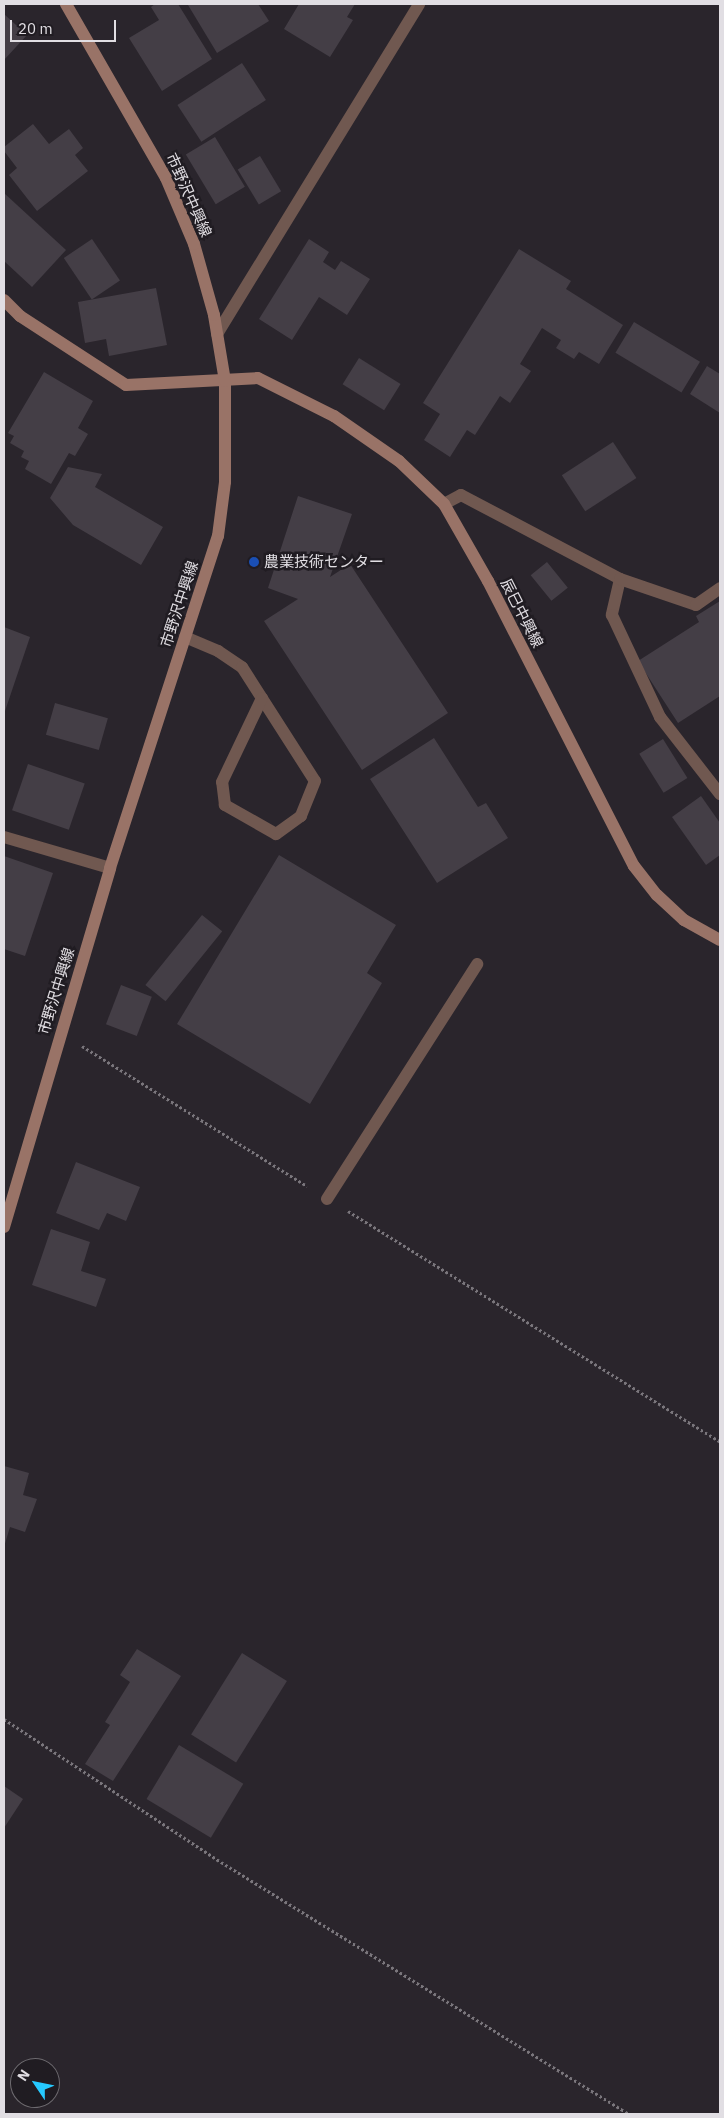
<!DOCTYPE html>
<meta charset="utf-8">
<style>
body{margin:0}
#map{position:relative;width:724px;height:2118px;overflow:hidden;background:#2a252c;font-family:"IBM Plex Sans","Noto Sans JP",sans-serif}
div>[style]{position:absolute}
.building>*{inset:0;background:#443e46;transform-origin:0 0}
.path>*{height:3px;margin-top:-1.5px;transform-origin:0;background:repeating-linear-gradient(90deg,#7a767c 0 2.5px,transparent 0 5px)}
.lane>*{height:12px;margin:-6px;padding:0 6px;transform-origin:6px;border-radius:6px;background:#705850}
.street>*{height:12px;margin:-6px;padding:0 6px;transform-origin:6px;border-radius:6px;background:#705850}
.secondary>*{height:12px;margin:-6px;padding:0 6px;transform-origin:6px;border-radius:6px;background:#997367}
.dots>*{width:14px;height:14px;translate:-50% -50%;box-sizing:border-box;border:2px solid #201c22;border-radius:50%}
span{translate:-50% -50%;white-space:nowrap;text-align:center;line-height:1.15;-webkit-text-stroke:5px #201c22;paint-order:stroke}
.street-label{font-size:15px;color:#e1dee3}
.poi-label{font-size:15px;color:#e1dee3}
.left{translate:0 -50%;text-align:left}
.frame{position:absolute;inset:0;border:5px solid #e1dee3;pointer-events:none}
.north{position:absolute;left:10px;top:2058px;width:50px;height:50px;box-sizing:border-box;background:#201c22;border:1px solid #6d6a6f;border-radius:50%;rotate:304deg;font-size:14px;font-weight:700;line-height:20px;text-align:center;color:#e1dee3}
.north::after{content:'';display:block;margin:auto;width:18px;height:22px;background:#26c9fe;clip-path:polygon(50% 0,100% 100%,50% 72%,0 100%)}
.scale{position:absolute;left:10px;top:20px;width:106px;height:22px;box-sizing:border-box;border:2px solid #e1dee3;border-top:0;padding-left:6px;font-size:15px;line-height:18px;white-space:nowrap;color:#e1dee3;-webkit-text-stroke:4px #201c22;paint-order:stroke}
</style>
<div id="map">
<div class="building">
<div style="clip-path:polygon(155px 4px,178px 4px,212px 59px,162px 91px,129px 38px,159px 20px,151px 7px)"></div>
<div style="clip-path:polygon(191px 4px,258px 4px,269px 21px,217px 53px,188px 5px)"></div>
<div style="clip-path:polygon(299px 4px,355px 4px,347px 17px,353px 20px,330px 57px,284px 29px)"></div>
<div style="clip-path:polygon(4px 14px,27px 35px,4px 60px)"></div>
<div style="left:242px;top:63px;width:44px;height:77px;rotate:57deg"></div>
<div style="clip-path:polygon(33px 124px,49px 144px,69px 129px,83px 148px,75px 155px,88px 171px,37px 211px,9px 175px,17px 168px,4px 151px,4px 147px)"></div>
<div style="left:215px;top:137px;width:58px;height:34px;rotate:59deg"></div>
<div style="left:260px;top:156px;width:41px;height:26px;rotate:59deg"></div>
<div style="clip-path:polygon(4px 193px,66px 250px,32px 287px,4px 261px)"></div>
<div style="left:92px;top:239px;width:50px;height:34px;rotate:56deg"></div>
<div style="clip-path:polygon(309px 239px,329px 252px,323px 262px,335px 270px,341px 261px,370px 279px,347px 315px,319px 297px,292px 340px,259px 319px)"></div>
<div style="clip-path:polygon(519px 249px,571px 281px,566px 289px,623px 325px,599px 364px,579px 352px,574px 359px,556px 348px,561px 340px,542px 328px,520px 364px,531px 371px,510px 403px,500px 396px,475px 435px,467px 430px,450px 457px,424px 440px,440px 414px,423px 403px)"></div>
<div style="clip-path:polygon(156px 288px,167px 345px,109px 356px,106px 339px,85px 343px,78px 302px)"></div>
<div style="left:634px;top:322px;width:77px;height:36px;rotate:31deg"></div>
<div style="left:359px;top:358px;width:49px;height:31px;rotate:32deg"></div>
<div style="clip-path:polygon(707px 366px,720px 374px,720px 413px,690px 394px)"></div>
<div style="clip-path:polygon(44px 372px,93px 401px,78px 428px,88px 434px,75px 456px,69px 453px,51px 484px,25px 469px,29px 461px,21px 457px,24px 451px,10px 443px,14px 436px,8px 433px)"></div>
<div style="left:613px;top:442px;width:43px;height:61px;rotate:57deg"></div>
<div style="clip-path:polygon(68px 467px,102px 474px,95px 487px,163px 527px,141px 565px,73px 525px,50px 498px)"></div>
<div style="clip-path:polygon(298px 496px,352px 514px,330px 577px,350px 564px,448px 713px,362px 770px,264px 621px,298px 599px,268px 588px)"></div>
<div style="left:547px;top:562px;width:33px;height:21px;rotate:51deg"></div>
<div style="clip-path:polygon(720px 601px,720px 696px,678px 723px,638px 661px,699px 622px,696px 616px)"></div>
<div style="clip-path:polygon(4px 627px,30px 637px,4px 714px)"></div>
<div style="left:55px;top:703px;width:55px;height:33px;rotate:16deg"></div>
<div style="clip-path:polygon(434px 738px,478px 807px,486px 803px,508px 838px,437px 883px,370px 779px)"></div>
<div style="left:663px;top:739px;width:46px;height:28px;rotate:58deg"></div>
<div style="left:28px;top:764px;width:60px;height:49px;rotate:19deg"></div>
<div style="clip-path:polygon(701px 796px,720px 823px,720px 855px,706px 865px,672px 817px)"></div>
<div style="clip-path:polygon(279px 855px,396px 925px,367px 973px,382px 983px,310px 1104px,177px 1024px)"></div>
<div style="clip-path:polygon(4px 856px,53px 873px,25px 956px,4px 949px)"></div>
<div style="left:202px;top:915px;width:26px;height:90px;rotate:39deg"></div>
<div style="left:121px;top:985px;width:33px;height:42px;rotate:21deg"></div>
<div style="clip-path:polygon(76px 1162px,140px 1187px,126px 1221px,107px 1213px,99px 1230px,56px 1213px)"></div>
<div style="clip-path:polygon(51px 1229px,90px 1242px,81px 1271px,106px 1279px,96px 1307px,32px 1285px)"></div>
<div style="clip-path:polygon(4px 1466px,29px 1473px,23px 1495px,37px 1499px,25px 1532px,10px 1527px,4px 1547px)"></div>
<div style="clip-path:polygon(137px 1649px,181px 1676px,113px 1781px,85px 1764px,110px 1725px,105px 1722px,130px 1682px,120px 1675px)"></div>
<div style="left:242px;top:1653px;width:53px;height:96px;rotate:32deg"></div>
<div style="left:179px;top:1745px;width:75px;height:63px;rotate:31deg"></div>
<div style="clip-path:polygon(4px 1786px,23px 1799px,4px 1828px)"></div>
</div>
<div class="path">
<div style="left:82px;top:1046px;width:265px;rotate:31.9deg"></div>
<div style="left:348px;top:1211px;width:438px;rotate:31.8deg"></div>
<div style="left:4px;top:1719px;width:260px;rotate:33.4deg"></div>
<div style="left:221px;top:1862px;width:480px;rotate:31.7deg"></div>
</div>
<div class="lane">
<div style="left:185px;top:637px;width:36px;rotate:23deg"></div>
<div style="left:218px;top:651px;width:29px;rotate:34deg"></div>
<div style="left:242px;top:667px;width:135px;rotate:57.4deg"></div>
<div style="left:315px;top:781px;width:38px;rotate:112deg"></div>
<div style="left:301px;top:816px;width:31px;rotate:144deg"></div>
<div style="left:276px;top:834px;width:59px;rotate:-150.4deg"></div>
<div style="left:225px;top:805px;width:23px;rotate:-97deg"></div>
<div style="left:222px;top:782px;width:93px;rotate:-64.5deg"></div>
<div style="left:327px;top:1199px;width:279px;rotate:-57.4deg"></div>
</div>
<div class="street">
<div style="left:217px;top:334px;width:387px;rotate:-58.5deg"></div>
<div style="left:444px;top:504px;width:19px;rotate:-28deg"></div>
<div style="left:461px;top:495px;width:180px;rotate:27.8deg"></div>
<div style="left:620px;top:579px;width:37px;rotate:103deg"></div>
<div style="left:612px;top:615px;width:113px;rotate:64.8deg"></div>
<div style="left:660px;top:717px;width:98px;rotate:52.1deg"></div>
<div style="left:620px;top:579px;width:80px;rotate:18.9deg"></div>
<div style="left:696px;top:605px;width:29px;rotate:-35deg"></div>
<div style="left:4px;top:837px;width:110px;rotate:16.3deg"></div>
</div>
<div class="secondary">
<div style="left:4px;top:300px;width:23px;rotate:45deg"></div>
<div style="left:20px;top:316px;width:126px;rotate:33.1deg"></div>
<div style="left:126px;top:385px;width:132px;rotate:-3deg"></div>
<div style="left:258px;top:378px;width:85px;rotate:26.6deg"></div>
<div style="left:334px;top:416px;width:79px;rotate:34.7deg"></div>
<div style="left:399px;top:461px;width:62px;rotate:43.7deg"></div>
<div style="left:444px;top:504px;width:89px;rotate:60.3deg"></div>
<div style="left:488px;top:581px;width:320px;rotate:62.9deg"></div>
<div style="left:634px;top:866px;width:37px;rotate:52deg"></div>
<div style="left:657px;top:895px;width:37px;rotate:43deg"></div>
<div style="left:684px;top:920px;width:41px;rotate:29.1deg"></div>
<div style="left:4px;top:1227px;width:374px;rotate:-73.5deg"></div>
<div style="left:110px;top:868px;width:349px;rotate:-72deg"></div>
<div style="left:218px;top:536px;width:54px;rotate:-82.6deg"></div>
<div style="left:225px;top:482px;width:101px;rotate:-90deg"></div>
<div style="left:225px;top:381px;width:67px;rotate:-99.5deg"></div>
<div style="left:214px;top:315px;width:74px;rotate:-105.7deg"></div>
<div style="left:194px;top:244px;width:72px;rotate:-113deg"></div>
<div style="left:166px;top:178px;width:201px;rotate:-119.9deg"></div>
</div>
<div class="dots">
<div style="left:254px;top:562px;background:#1a4fb4"></div>
</div>
<div class="street-label">
<span style="left:189px;top:195px;rotate:66deg">市野沢中興線</span>
<span style="left:179px;top:604px;rotate:-72deg">市野沢中興線</span>
<span style="left:522px;top:613px;rotate:63deg">辰巳中興線</span>
<span style="left:56px;top:991px;rotate:-73deg">市野沢中興線</span>
</div>
<div class="poi-label">
<span class="left" style="left:264px;top:562px">農業技術センター</span>
</div>
<div class="frame"></div>
<div class="north">N</div>
<div class="scale">20 m</div>
</div>
